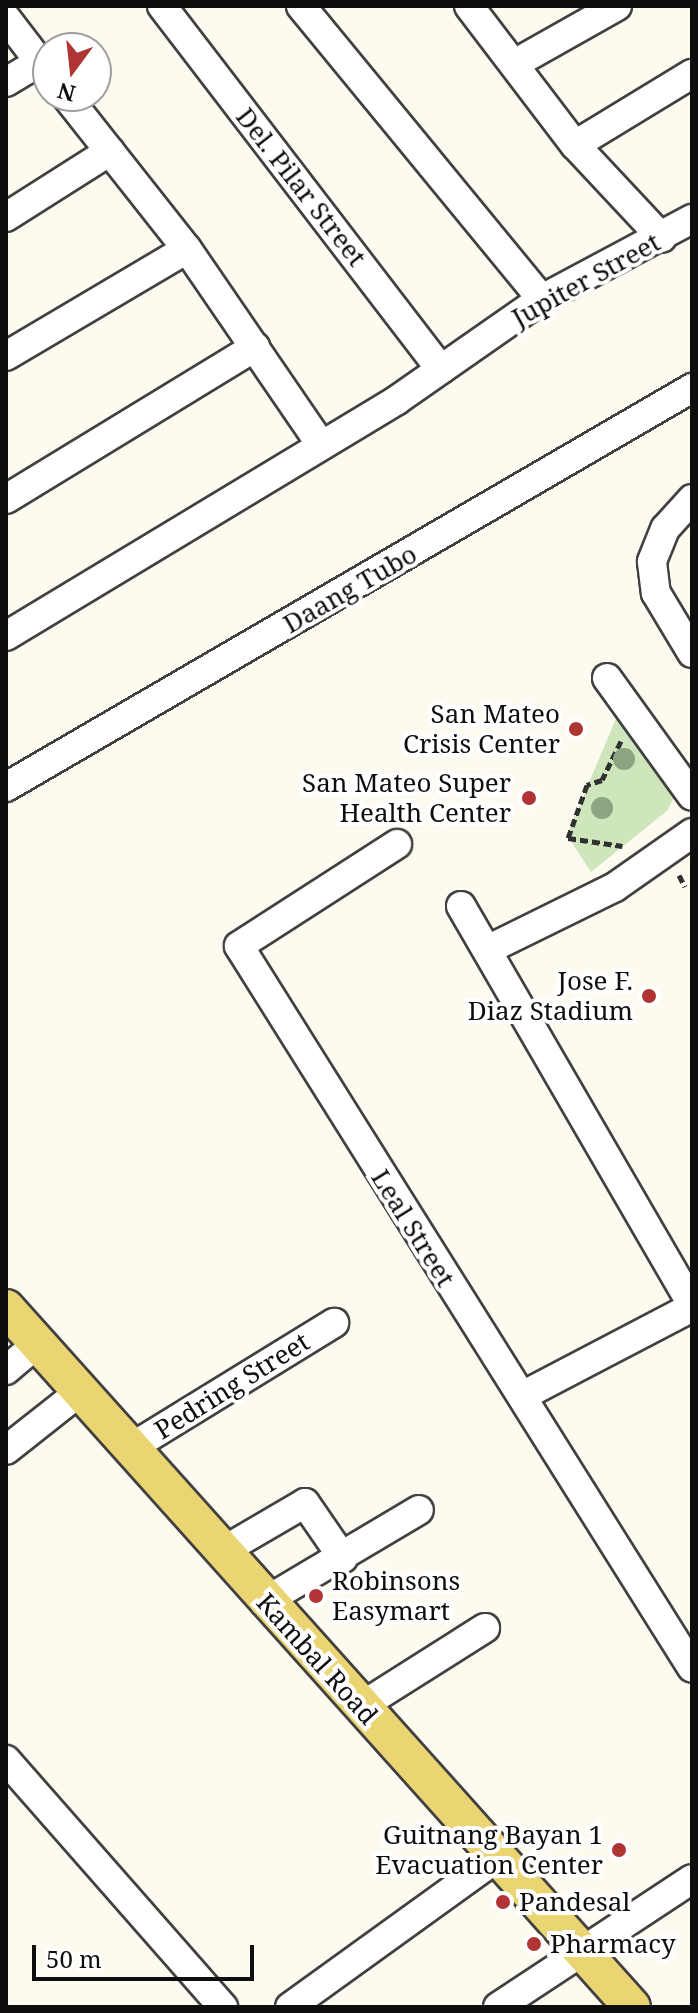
<!DOCTYPE html>
<style>
body{margin:0}
#map{position:relative;width:698px;height:2013px;overflow:hidden;background:#fdfbf0;font-family:"Noto Serif",serif}
div>[style]{position:absolute}
.green>*{inset:0;background:#cfe5bc}
.path>*{height:5px;margin-top:-2.5px;transform-origin:0;background:repeating-linear-gradient(90deg,#303030 0 8px,transparent 0 12px)}
.roads{filter:drop-shadow(2px 0 #414141) drop-shadow(-2px 0 #414141) drop-shadow(0 2px #414141) drop-shadow(0 -2px #414141)}
.minor>*{height:28px;margin:-14px;padding:0 14px;transform-origin:14px;border-radius:14px;background:#fff}
.major>*{height:36px;margin:-18px;padding:0 18px;transform-origin:18px;border-radius:18px;background:#ebd472}
.trees>*{width:22px;height:22px;margin:-11px;border-radius:50%;background:#8ba580}
.dots>*{width:22px;height:22px;translate:-50% -50%;box-sizing:border-box;border:4px solid #fff;border-radius:50%}
span{translate:-50% -50%;white-space:nowrap;text-align:center;line-height:1.15;-webkit-text-stroke:8px #fff;paint-order:stroke}
.street-label{font-size:26px;color:#0e0e0e}
.poi-label{font-size:26px;color:#0e0e0e}
.right{translate:-100% -50%;text-align:right}
.left{translate:0 -50%;text-align:left}
.frame{position:absolute;inset:0;border:8px solid #0e0e0e;pointer-events:none}
.north{position:absolute;left:32px;top:32px;width:80px;height:80px;box-sizing:border-box;background:#fff;border:2px solid #9f9f9f;border-radius:50%;rotate:195deg;font-size:22px;font-weight:700;line-height:32px;text-align:center;color:#0e0e0e}
.north::after{content:'';display:block;margin:auto;width:28px;height:36px;background:#b03433;clip-path:polygon(50% 0,100% 100%,50% 72%,0 100%)}
.scale{position:absolute;left:32px;top:1945px;width:222px;height:36px;box-sizing:border-box;border:4px solid #0e0e0e;border-top:0;padding-left:10px;font-size:24px;line-height:28px;white-space:nowrap;color:#0e0e0e;-webkit-text-stroke:6px #fff;paint-order:stroke}
</style>
<div id="map">
<div class="green">
<div style="clip-path:polygon(617px 716px,675px 795px,668px 810px,591px 872px,567px 835px)"></div>
</div>
<div class="path">
<div style="left:621px;top:741px;width:43px;rotate:116deg"></div>
<div style="left:602px;top:780px;width:16px;rotate:162deg"></div>
<div style="left:587px;top:785px;width:56px;rotate:109.7deg"></div>
<div style="left:568px;top:838px;width:55px;rotate:8.4deg"></div>
<div style="left:679px;top:875px;width:13px;rotate:63deg"></div>
</div>
<div class="roads">
<div class="minor">
<div style="left:162px;top:6px;width:458px;rotate:52.5deg"></div>
<div style="left:301px;top:6px;width:379px;rotate:50.6deg"></div>
<div style="left:469px;top:6px;width:175px;rotate:52.7deg"></div>
<div style="left:575px;top:145px;width:127px;rotate:46.9deg"></div>
<div style="left:6px;top:18px;width:69px;rotate:52.6deg"></div>
<div style="left:516px;top:63px;width:116px;rotate:-29.4deg"></div>
<div style="left:6px;top:82px;width:39px;rotate:-31deg"></div>
<div style="left:66px;top:96px;width:195px;rotate:51.7deg"></div>
<div style="left:187px;top:249px;width:237px;rotate:55.6deg"></div>
<div style="left:575px;top:145px;width:137px;rotate:-31.3deg"></div>
<div style="left:6px;top:217px;width:123px;rotate:-32.4deg"></div>
<div style="left:6px;top:356px;width:210px;rotate:-30.6deg"></div>
<div style="left:6px;top:499px;width:292px;rotate:-31.4deg"></div>
<div style="left:692px;top:499px;width:40px;rotate:132deg"></div>
<div style="left:665px;top:529px;width:35px;rotate:112deg"></div>
<div style="left:652px;top:562px;width:31px;rotate:83deg"></div>
<div style="left:656px;top:593px;width:70px;rotate:59deg"></div>
<div style="left:6px;top:636px;width:457px;rotate:-31.1deg"></div>
<div style="left:397px;top:400px;width:177px;rotate:-34.9deg"></div>
<div style="left:542px;top:299px;width:170px;rotate:-28.1deg"></div>
<div style="left:607px;top:678px;width:145px;rotate:54.2deg"></div>
<div style="left:6px;top:787px;width:794px;rotate:-30.18deg"></div>
<div style="left:397px;top:844px;width:188px;rotate:147.2deg"></div>
<div style="left:239px;top:946px;width:852px;rotate:57.89deg"></div>
<div style="left:461px;top:906px;width:460px;rotate:59.9deg"></div>
<div style="left:487px;top:950px;width:143px;rotate:-26.2deg"></div>
<div style="left:615px;top:887px;width:94px;rotate:-35deg"></div>
<div style="left:6px;top:1370px;width:42px;rotate:-40.2deg"></div>
<div style="left:524px;top:1395px;width:190px;rotate:-27.6deg"></div>
<div style="left:129px;top:1449px;width:241px;rotate:-31.6deg"></div>
<div style="left:6px;top:1450px;width:97px;rotate:-38.3deg"></div>
<div style="left:223px;top:1551px;width:95px;rotate:-30.3deg"></div>
<div style="left:305px;top:1503px;width:67px;rotate:55.4deg"></div>
<div style="left:264px;top:1602px;width:180px;rotate:-30.7deg"></div>
<div style="left:360px;top:1707px;width:148px;rotate:-32.3deg"></div>
<div style="left:6px;top:1760px;width:329px;rotate:48.7deg"></div>
<div style="left:290px;top:2007px;width:258px;rotate:-35.8deg"></div>
<div style="left:498px;top:2007px;width:232px;rotate:-33.4deg"></div>
</div>
<div class="major">
<div style="left:6px;top:1308px;width:938px;rotate:48.15deg"></div>
</div>
</div>
<div class="trees">
<div style="left:624px;top:759px"></div>
<div style="left:602px;top:808px"></div>
</div>
<div class="dots">
<div style="left:576px;top:729px;background:#b03433"></div>
<div style="left:529px;top:798px;background:#b03433"></div>
<div style="left:649px;top:996px;background:#b03433"></div>
<div style="left:316px;top:1596px;background:#b03433"></div>
<div style="left:619px;top:1850px;background:#b03433"></div>
<div style="left:503px;top:1902px;background:#b03433"></div>
<div style="left:534px;top:1944px;background:#b03433"></div>
</div>
<div class="street-label">
<span style="left:301px;top:187px;rotate:52deg">Del. Pilar Street</span>
<span style="left:586px;top:280px;rotate:-29deg">Jupiter Street</span>
<span style="left:350px;top:589px;rotate:-30deg">Daang Tubo</span>
<span style="left:413px;top:1228px;rotate:58deg">Leal Street</span>
<span style="left:232px;top:1386px;rotate:-32deg">Pedring Street</span>
<span style="left:317px;top:1659px;rotate:48deg">Kambal Road</span>
</div>
<div class="poi-label">
<span class="right" style="left:560px;top:729px">San Mateo<br>Crisis Center</span>
<span class="right" style="left:511px;top:798px">San Mateo Super<br>Health Center</span>
<span class="right" style="left:633px;top:996px">Jose F.<br>Diaz Stadium</span>
<span class="left" style="left:332px;top:1596px">Robinsons<br>Easymart</span>
<span class="right" style="left:603px;top:1850px">Guitnang Bayan 1<br>Evacuation Center</span>
<span class="left" style="left:519px;top:1902px">Pandesal</span>
<span class="left" style="left:550px;top:1944px">Pharmacy</span>
</div>
<div class="frame"></div>
<div class="north">N</div>
<div class="scale">50 m</div>
</div>
